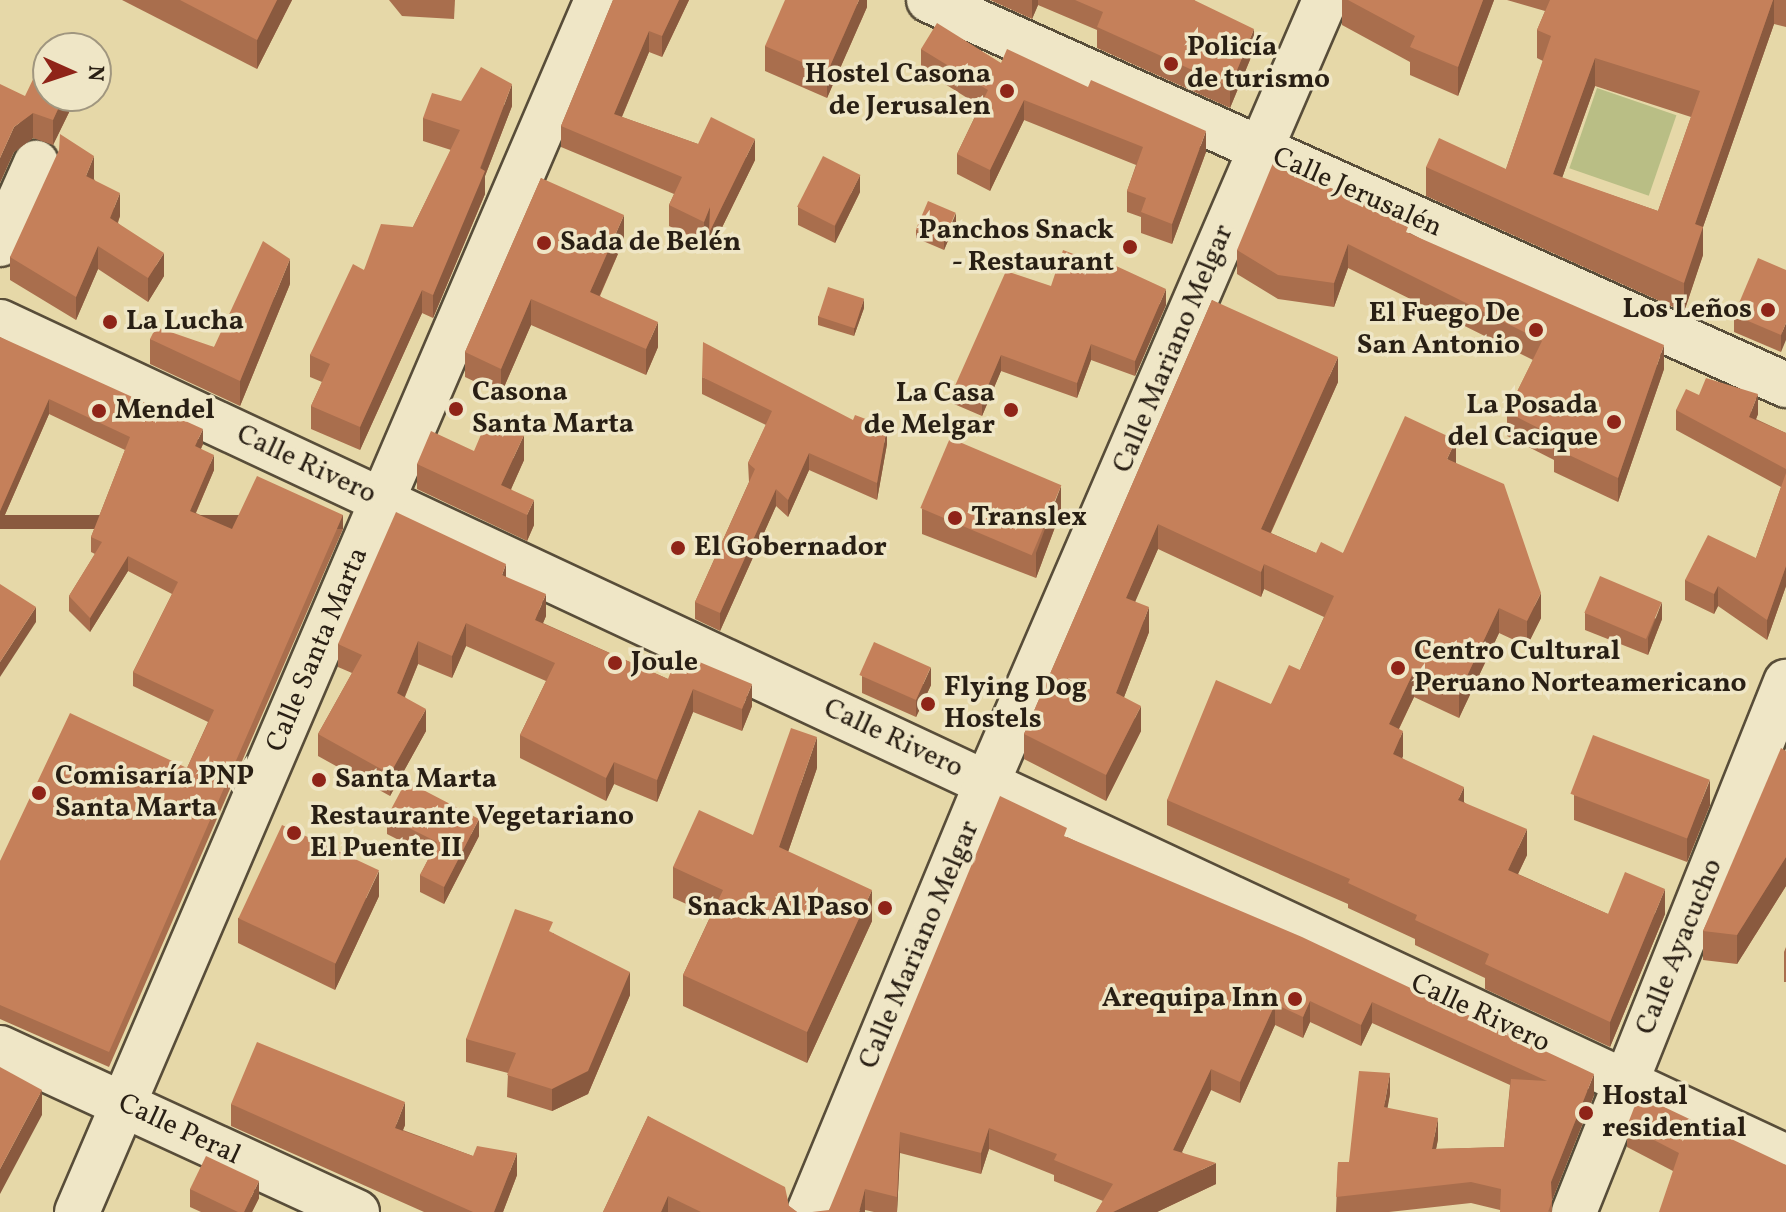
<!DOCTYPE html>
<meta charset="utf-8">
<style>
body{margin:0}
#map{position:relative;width:1786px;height:1212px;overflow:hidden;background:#e6d8a8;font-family:Vollkorn,serif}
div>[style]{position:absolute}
.green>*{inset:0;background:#b9be85;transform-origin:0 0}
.roads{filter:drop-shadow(2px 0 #584d39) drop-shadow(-2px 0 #584d39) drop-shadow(0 2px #584d39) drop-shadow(0 -2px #584d39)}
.minor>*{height:44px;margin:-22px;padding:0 22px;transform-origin:22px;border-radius:22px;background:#efe6c6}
.wall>*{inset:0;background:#a96e4d}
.shaded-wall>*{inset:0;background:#8a5a3f;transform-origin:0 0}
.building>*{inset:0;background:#c5805a;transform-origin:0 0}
.dots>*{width:22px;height:22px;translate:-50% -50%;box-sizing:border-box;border:4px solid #efe6c6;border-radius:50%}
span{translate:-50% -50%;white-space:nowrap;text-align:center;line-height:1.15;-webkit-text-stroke:7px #efe6c6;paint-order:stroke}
.poi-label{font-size:28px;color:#291f14;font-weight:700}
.left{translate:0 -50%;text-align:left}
.right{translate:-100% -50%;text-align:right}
.street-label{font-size:28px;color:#291f14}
.north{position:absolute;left:32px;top:32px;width:80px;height:80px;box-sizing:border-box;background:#efe6c6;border:2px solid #a0967f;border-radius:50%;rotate:93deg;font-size:22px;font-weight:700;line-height:32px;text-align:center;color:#291f14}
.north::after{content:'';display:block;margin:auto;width:28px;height:36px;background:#8f2418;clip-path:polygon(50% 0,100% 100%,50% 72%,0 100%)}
</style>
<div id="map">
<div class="green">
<div style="left:1597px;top:88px;width:84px;height:85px;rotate:19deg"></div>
</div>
<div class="roads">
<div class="minor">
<div style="left:929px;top:0;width:940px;rotate:24.19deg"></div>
<div style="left:0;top:244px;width:89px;rotate:-66deg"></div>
<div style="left:0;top:322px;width:1972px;rotate:25.06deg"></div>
<div style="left:0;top:1048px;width:393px;rotate:24.7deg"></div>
<div style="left:77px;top:1212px;width:1319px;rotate:-66.78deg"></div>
<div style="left:809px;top:1212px;width:464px;rotate:-67.5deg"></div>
<div style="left:987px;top:783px;width:853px;rotate:-66.65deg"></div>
<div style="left:1574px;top:1212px;width:571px;rotate:-68.2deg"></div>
</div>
</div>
<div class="wall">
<div style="clip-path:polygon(122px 0,292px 0,257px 69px)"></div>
<div style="clip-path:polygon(389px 0,455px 0,454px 19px,402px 16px)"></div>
<div style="clip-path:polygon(613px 0,689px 0,662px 57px,649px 52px,622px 117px,698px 144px,755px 160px,709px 254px,709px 231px,704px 243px,669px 226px,669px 205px,674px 194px,561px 147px,561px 126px)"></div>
<div style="clip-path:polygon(867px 0,867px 7px,827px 98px,765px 71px,765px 46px)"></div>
<div style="clip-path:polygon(990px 0,1194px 0,1254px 50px,1230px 108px,1097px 48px,1097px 30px,1038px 5px,1032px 19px)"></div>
<div style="clip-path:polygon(1342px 0,1494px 0,1458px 96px,1410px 75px,1410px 62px,1342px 25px)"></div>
<div style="clip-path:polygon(evenodd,1507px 0,1786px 0,1786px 27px,1774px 24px,1703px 227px,1703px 255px,1684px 312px,1426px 196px,1426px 167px,1506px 169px,1543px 61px,1537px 58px,1537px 30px,1545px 11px,1507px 0,1595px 86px,1691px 117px,1658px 211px,1562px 178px,1595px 86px)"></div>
<div style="clip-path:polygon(921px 49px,1001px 63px,1206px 152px,1172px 244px,1141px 233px,1141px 217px,1127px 212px,1127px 191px,1136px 165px,1024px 120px,990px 191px,957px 174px,957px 154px,980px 106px,921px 69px)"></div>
<div style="clip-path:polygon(25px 96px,77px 96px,53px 145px,33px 138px,14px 152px)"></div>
<div style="clip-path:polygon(461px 101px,512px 106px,485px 176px,485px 194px,433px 318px,422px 313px,360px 450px,311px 429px,311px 406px,322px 382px,310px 377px,310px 355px,364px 270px,413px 227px,451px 150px,423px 141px,423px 118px)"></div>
<div style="clip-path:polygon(541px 178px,624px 240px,600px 296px,658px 347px,646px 375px,531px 325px,501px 394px,465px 377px,465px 352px)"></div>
<div style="clip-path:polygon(94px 179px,120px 216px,118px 223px,164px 276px,148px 302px,98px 269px,76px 320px,10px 280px,10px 257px)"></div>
<div style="clip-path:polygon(860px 192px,835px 243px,798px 225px,798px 207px)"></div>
<div style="clip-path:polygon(956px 222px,944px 250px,916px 238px,916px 230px)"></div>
<div style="clip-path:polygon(1410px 233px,1664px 369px,1618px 502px,1554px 472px,1554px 460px,1507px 436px,1507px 412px,1533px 360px,1348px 268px,1334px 307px,1278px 299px,1237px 274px,1237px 250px)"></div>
<div style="clip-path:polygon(1786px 270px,1781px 352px,1734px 332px,1734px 315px)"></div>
<div style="clip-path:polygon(290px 284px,240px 406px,150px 364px,150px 339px,214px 347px)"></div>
<div style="clip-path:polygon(1051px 286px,1166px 305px,1135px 376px,1091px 360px,1077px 398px,1001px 371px,982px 416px,954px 404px,954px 388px)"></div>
<div style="clip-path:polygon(1212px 300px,1338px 382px,1271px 533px,1316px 553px,1343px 553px,1456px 463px,1541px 618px,1527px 646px,1499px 633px,1459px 718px,1414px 697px,1399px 729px,1403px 756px,1402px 758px,1464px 802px,1527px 855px,1518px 874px,1608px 914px,1665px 914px,1610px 1047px,1485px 989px,1485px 978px,1415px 945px,1415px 939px,1348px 908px,1348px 904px,1167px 825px,1167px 800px,1271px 704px,1300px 670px,1324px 617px,1264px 589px,1261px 597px,1158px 549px,1135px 601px,1149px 632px,1124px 697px,1141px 731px,1106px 801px,1024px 759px,1024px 734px)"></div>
<div style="clip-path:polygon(864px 308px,854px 336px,818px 325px,818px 316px)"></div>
<div style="clip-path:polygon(0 337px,203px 444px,201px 449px,214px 470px,196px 513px,232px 529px,343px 529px,109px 1067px,0 1019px,0 861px,187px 768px,208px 722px,133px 686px,133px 672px,172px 594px,128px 571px,90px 632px,69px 611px,69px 596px,95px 554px,91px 552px,91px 537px,125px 450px,49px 414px,0 526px)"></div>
<div style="clip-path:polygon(702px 377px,887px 444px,877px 500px,809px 470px,788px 517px,776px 506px,720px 631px,695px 619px,695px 602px,749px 482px,748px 463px,766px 425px,702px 394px)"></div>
<div style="clip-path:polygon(1699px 395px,1758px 414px,1756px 419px,1786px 433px,1786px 586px,1767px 640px,1718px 606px,1714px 614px,1685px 600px,1685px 580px,1756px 558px,1781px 487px,1676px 430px,1676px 410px)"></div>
<div style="clip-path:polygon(474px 451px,524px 460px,511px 489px,534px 525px,527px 541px,417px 489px,417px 464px)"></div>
<div style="clip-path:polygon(922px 509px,1061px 511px,1036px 578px,922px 534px)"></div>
<div style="clip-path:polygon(506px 577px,546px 616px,543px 623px,668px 679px,752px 706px,742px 731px,693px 712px,657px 802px,614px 784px,606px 801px,520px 758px,520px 735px,546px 681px,466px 646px,452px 678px,418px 664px,405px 697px,426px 731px,390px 796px,318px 756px,318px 734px,352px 673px,338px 667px,338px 644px)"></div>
<div style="clip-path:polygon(1585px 613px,1662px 619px,1648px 655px,1585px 630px)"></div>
<div style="clip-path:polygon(862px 676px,931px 685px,916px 717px,862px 693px)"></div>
<div style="clip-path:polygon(1786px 751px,1786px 886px,1737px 964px,1703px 960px,1703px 931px)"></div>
<div style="clip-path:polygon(817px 768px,788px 852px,872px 921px,807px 1063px,683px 1006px,683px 975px,711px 915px,673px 898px,673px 867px,753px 835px)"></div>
<div style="clip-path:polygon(1574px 795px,1710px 805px,1687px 862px,1574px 820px)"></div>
<div style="clip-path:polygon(387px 817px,479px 836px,444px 904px,420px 892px,420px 875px,430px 856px,387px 834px)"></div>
<div style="clip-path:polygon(1067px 837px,1594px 1095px,1552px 1200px,1552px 1212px,1500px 1210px,1471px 1203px,1389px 1212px,1336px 1212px,1338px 1162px,1349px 1162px,1390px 1094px,1387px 1108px,1438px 1139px,1436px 1149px,1504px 1147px,1510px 1085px,1372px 1023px,1361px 1046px,1310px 1022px,1303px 1038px,1275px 1025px,1240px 1103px,1211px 1090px,1182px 1152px,1216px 1184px,1157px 1212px,1096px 1212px,1103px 1201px,1054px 1181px,1054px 1175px,989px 1149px,981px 1174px,900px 1153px,897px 1212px,874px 1212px,865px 1210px,829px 1210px)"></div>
<div style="clip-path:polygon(379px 896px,335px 990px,238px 943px,238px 918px)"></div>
<div style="clip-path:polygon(553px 933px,630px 995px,588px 1094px,552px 1111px,507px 1097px,508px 1073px,466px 1062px,466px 1039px)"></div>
<div style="clip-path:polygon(1786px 947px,1786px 982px,1784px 982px,1784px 952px)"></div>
<div style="clip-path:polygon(231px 1104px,405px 1125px,403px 1130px,473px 1156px,517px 1175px,503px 1212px,424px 1212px,231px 1126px)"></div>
<div style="clip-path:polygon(648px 1116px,789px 1206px,797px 1212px,603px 1212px)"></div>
<div style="clip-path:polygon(1627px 1126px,1786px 1165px,1673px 1171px,1627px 1147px)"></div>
<div style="clip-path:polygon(190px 1189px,259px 1198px,252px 1212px,201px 1212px,190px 1207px)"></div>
</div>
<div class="shaded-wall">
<div style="clip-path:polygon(277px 0,292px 0,257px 69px,257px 40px)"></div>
<div style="clip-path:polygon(679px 0,689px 0,662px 57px,662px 36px)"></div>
<div style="clip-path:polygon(859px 0,867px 0,867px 7px,827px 98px,827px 73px)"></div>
<div style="clip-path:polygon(1032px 0,1038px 0,1038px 5px,1032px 19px)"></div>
<div style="clip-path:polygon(1483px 0,1494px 0,1458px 96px,1458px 67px)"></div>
<div style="clip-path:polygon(1773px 0,1774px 0,1774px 24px,1703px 227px,1703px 255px,1684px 312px,1684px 283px,1695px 224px)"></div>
<div style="clip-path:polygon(1254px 29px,1254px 50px,1230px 108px,1230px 87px)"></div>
<div style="clip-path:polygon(649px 31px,649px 52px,614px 135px,614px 114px)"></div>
<div style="clip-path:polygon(1595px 58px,1595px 86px,1553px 203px,1553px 174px)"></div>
<div style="clip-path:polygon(512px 84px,512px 106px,485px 176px,485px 194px,433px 318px,433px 295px)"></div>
<div style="clip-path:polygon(64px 96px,77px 96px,53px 145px,53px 120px)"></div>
<div style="clip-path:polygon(1024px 100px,1024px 120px,990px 191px,990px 170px)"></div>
<div style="clip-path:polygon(33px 113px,33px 138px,14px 152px,0 183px,0 158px,14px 127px)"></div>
<div style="clip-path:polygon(1206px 131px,1206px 152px,1172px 244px,1172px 224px)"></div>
<div style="clip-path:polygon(755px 139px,755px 160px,709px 254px,709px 233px)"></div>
<div style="clip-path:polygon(94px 156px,94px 179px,86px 199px,86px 176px)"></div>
<div style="clip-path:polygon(860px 175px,860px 192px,835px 243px,835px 226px)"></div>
<div style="clip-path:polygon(120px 193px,120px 216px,110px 241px,110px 218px)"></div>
<div style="clip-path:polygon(710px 207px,710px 228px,704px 243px,704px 222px)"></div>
<div style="clip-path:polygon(956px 213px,956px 222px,944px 250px,944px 242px)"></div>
<div style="clip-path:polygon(624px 215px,624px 240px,590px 317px,590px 292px)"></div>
<div style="clip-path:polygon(1348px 244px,1348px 268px,1334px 307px,1334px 283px)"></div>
<div style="clip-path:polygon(98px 246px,98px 269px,76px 320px,76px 297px)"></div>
<div style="clip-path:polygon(164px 253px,164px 276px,148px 302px,148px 278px)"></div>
<div style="clip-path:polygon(290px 259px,290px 284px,240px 406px,240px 381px)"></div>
<div style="clip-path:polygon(1166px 289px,1166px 305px,1135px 376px,1135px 361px)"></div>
<div style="clip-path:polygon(422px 290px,422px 313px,360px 450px,360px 427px)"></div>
<div style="clip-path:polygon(531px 299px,531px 325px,501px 394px,501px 369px)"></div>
<div style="clip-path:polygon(864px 299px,864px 308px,854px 336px,854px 327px)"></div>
<div style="clip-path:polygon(658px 322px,658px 347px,646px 375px,646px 349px)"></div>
<div style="clip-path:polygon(1786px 323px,1786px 340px,1781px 352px,1781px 335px)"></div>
<div style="clip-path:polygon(1091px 344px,1091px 360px,1077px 398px,1077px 383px)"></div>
<div style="clip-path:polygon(1664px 345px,1664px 369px,1618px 502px,1618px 478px)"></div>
<div style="clip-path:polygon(1001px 355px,1001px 371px,982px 416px,982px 400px)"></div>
<div style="clip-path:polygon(1338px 357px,1338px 382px,1261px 554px,1261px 529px)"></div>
<div style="clip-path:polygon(1758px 394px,1758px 414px,1749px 437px,1749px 417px)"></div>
<div style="clip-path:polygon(49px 399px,49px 414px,0 526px,0 511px)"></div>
<div style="clip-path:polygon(887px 427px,887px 444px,877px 500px,877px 483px)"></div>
<div style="clip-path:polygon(203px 429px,203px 444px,195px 461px,195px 446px)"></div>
<div style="clip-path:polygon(524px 435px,524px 460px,504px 505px,501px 485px)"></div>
<div style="clip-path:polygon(1456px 440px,1456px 465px,1447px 459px)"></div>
<div style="clip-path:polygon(809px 453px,809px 470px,788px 517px,788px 500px)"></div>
<div style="clip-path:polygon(214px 455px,214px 470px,190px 526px,190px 511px)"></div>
<div style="clip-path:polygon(1061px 486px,1061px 511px,1036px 578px,1036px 553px)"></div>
<div style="clip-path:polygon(776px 489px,776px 506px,720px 631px,720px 613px)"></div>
<div style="clip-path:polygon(534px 500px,534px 525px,527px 541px,527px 515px)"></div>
<div style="left:343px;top:515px;width:14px;height:586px;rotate:90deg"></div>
<div style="clip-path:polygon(1158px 524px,1158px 549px,1126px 623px,1126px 598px)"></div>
<div style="clip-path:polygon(128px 556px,128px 571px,90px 632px,90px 618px)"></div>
<div style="clip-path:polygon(506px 564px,506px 586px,502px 575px)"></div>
<div style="clip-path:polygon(1264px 564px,1264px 589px,1261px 597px,1261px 572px)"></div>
<div style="clip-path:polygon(1786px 566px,1786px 586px,1767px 640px,1767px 620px)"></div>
<div style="clip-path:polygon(1718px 586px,1718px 606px,1714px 614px,1714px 594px)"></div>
<div style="clip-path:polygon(1541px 593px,1541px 618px,1527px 646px,1527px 621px)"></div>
<div style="clip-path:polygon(546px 594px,546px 616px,535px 642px,535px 620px)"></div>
<div style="clip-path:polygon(1662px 602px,1662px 619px,1648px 655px,1648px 638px)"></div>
<div style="clip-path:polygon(36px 607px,36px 622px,0 677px,0 662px)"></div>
<div style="clip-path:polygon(1149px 607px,1149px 632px,1116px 718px,1116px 693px)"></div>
<div style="clip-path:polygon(1499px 608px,1499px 633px,1459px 718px,1459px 693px)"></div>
<div style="clip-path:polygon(466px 623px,466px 646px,452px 678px,452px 656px)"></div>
<div style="clip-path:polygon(418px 641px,418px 664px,397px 715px,397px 693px)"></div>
<div style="clip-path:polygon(931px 667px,931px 685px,916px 717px,916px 700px)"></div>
<div style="clip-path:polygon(1414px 671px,1414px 697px,1389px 749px,1389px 724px)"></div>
<div style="clip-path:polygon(752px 684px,752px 706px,742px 731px,742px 709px)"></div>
<div style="clip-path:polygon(693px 689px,693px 712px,657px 802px,657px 780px)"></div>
<div style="clip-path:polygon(1141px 706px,1141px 731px,1106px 801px,1106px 775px)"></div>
<div style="clip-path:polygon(426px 709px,426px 731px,390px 796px,390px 774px)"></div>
<div style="clip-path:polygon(1403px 731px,1403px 756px,1393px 779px,1393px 754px)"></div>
<div style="clip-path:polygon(817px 737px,817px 768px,779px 878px,779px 847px)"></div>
<div style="clip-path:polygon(614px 762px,614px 784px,606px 801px,606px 778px)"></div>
<div style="clip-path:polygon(1710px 780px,1710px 805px,1687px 862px,1687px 837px)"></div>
<div style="clip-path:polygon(1464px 787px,1464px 812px,1458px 800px)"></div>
<div style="clip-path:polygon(479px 819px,479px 836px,444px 904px,444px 887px)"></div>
<div style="clip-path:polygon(1527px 829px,1527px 855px,1508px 895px,1508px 870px)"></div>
<div style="clip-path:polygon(1786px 857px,1786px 886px,1737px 964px,1737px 935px)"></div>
<div style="clip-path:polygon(379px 871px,379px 896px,335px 990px,335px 964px)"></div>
<div style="clip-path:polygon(1665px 889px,1665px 914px,1610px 1047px,1610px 1022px)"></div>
<div style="clip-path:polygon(872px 890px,872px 921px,807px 1063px,807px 1032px)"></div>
<div style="clip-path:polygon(630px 972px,630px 995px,588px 1094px,552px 1111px,552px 1089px)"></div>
<div style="clip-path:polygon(1310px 1001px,1310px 1022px,1303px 1038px,1303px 1017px)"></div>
<div style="clip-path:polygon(1372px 1002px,1372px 1023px,1361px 1046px,1361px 1025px)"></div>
<div style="clip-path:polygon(1275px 1004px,1275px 1025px,1240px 1103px,1240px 1082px)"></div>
<div style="clip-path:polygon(1211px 1069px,1211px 1090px,1173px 1171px,1173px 1150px)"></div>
<div style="clip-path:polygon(1390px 1073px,1390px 1094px,1384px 1128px,1384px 1107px)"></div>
<div style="clip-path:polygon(1594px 1074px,1594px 1095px,1551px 1203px,1551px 1182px)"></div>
<div style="clip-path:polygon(42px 1090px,42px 1115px,0 1194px,0 1169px)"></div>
<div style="clip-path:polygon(405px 1102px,405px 1125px,395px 1150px,395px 1128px)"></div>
<div style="clip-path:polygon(1438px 1118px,1438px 1139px,1432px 1170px,1432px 1149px)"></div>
<div style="clip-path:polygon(989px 1128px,989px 1149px,981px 1174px,981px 1153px)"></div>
<div style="clip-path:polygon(900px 1132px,900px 1153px,897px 1212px,897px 1197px)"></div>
<div style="clip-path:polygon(517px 1153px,517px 1175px,503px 1212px,494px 1212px)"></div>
<div style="clip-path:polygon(1216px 1163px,1216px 1184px,1157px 1212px,1113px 1212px)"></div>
<div style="clip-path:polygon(259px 1181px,259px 1198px,252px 1212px,244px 1212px)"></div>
<div style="clip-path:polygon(865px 1189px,865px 1212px,859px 1212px)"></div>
<div style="clip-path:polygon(668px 1196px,668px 1212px,661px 1212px)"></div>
</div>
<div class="building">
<div style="clip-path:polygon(180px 0,277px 0,257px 40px)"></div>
<div style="clip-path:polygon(613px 0,679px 0,662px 36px,649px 31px,614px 114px,698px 144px,711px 117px,755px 139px,709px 233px,710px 207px,704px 222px,669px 205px,682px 177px,561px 126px)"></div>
<div style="clip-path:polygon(785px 0,859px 0,827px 73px,765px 46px)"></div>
<div style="clip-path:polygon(1075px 0,1194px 0,1254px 29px,1230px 87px,1097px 27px,1103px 12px)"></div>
<div style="clip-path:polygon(1348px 0,1483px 0,1458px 67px,1410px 47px,1415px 36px)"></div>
<div style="clip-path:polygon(evenodd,1550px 0,1773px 0,1695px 224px,1703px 227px,1684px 283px,1426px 167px,1439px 138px,1506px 169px,1551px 36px,1537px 30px,1550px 0,1595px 58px,1700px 91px,1658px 211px,1553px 174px,1595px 58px)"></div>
<div style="clip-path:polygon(937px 23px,1001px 63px,1007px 49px,1088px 87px,1091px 80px,1206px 131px,1172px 224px,1141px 212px,1146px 198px,1127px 191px,1143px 147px,1024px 100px,990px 170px,957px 154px,988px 90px,921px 49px)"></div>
<div style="clip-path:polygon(49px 46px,53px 48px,48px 48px,48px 96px,64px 96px,53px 120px,33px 113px,14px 127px,0 158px,0 84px,25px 96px)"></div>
<div style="clip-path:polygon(481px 67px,512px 84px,480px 168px,485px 171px,433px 295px,422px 290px,360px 427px,311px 406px,330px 364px,310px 355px,353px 264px,364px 270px,381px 224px,413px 227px,460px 130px,423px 118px,432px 93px,461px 101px)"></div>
<div style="clip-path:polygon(60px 134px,94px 156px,86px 176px,120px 193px,110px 218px,164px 253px,148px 278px,98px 246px,76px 297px,10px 257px,59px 150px)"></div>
<div style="left:823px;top:156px;width:42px;height:57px;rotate:27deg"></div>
<div style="clip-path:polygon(1273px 163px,1410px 222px,1406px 232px,1664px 345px,1618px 478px,1554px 448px,1558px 438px,1507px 412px,1542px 341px,1348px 244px,1334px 283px,1278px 275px,1237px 250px)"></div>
<div style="clip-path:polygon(541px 178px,624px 215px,590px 292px,658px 322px,646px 349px,531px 299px,501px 369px,465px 352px)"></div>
<div style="left:928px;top:201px;width:30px;height:31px;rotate:23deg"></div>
<div style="clip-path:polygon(263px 241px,290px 259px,240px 381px,150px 339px,156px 327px,214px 347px)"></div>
<div style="clip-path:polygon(1063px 250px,1113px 269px,1114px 265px,1166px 289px,1135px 361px,1091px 344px,1077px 383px,1001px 355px,982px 400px,954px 388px,1006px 271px,1051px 286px)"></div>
<div style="clip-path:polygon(1758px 258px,1786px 270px,1786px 323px,1781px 335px,1734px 315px)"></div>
<div style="left:828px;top:287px;width:38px;height:31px;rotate:18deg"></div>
<div style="clip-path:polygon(1212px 300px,1338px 357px,1261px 529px,1316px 553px,1321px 542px,1343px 553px,1405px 416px,1456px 440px,1447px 459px,1504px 484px,1541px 593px,1527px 621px,1499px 608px,1459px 693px,1414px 671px,1389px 724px,1403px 731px,1393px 754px,1464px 787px,1458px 800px,1527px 829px,1508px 870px,1608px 914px,1625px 872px,1665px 889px,1610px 1022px,1485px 964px,1489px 954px,1415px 920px,1417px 915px,1348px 883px,1350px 879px,1167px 800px,1216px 680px,1271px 704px,1289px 665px,1300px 670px,1334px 596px,1264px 564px,1261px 572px,1158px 524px,1126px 598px,1149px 607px,1116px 693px,1141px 706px,1106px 775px,1024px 734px)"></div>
<div style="clip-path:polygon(0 337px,203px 429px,195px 446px,214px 455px,190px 511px,232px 529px,257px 476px,343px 515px,109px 1052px,0 1005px,0 861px,70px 713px,187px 768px,214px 710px,133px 672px,178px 582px,128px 556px,90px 618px,69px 596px,102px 542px,91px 537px,130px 437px,49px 399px,0 511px)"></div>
<div style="clip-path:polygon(703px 342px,853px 420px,855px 415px,887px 427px,877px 483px,809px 453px,788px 500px,776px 489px,720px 613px,695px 602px,755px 469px,748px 463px,772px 411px,702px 377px)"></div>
<div style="clip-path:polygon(1706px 378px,1758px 394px,1749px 417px,1786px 433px,1786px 469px,1676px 410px,1686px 389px,1699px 395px)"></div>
<div style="clip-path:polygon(488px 418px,524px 435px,501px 485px,534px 500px,527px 515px,417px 464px,431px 431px,474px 451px)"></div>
<div style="left:950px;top:438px;width:121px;height:76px;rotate:23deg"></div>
<div style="clip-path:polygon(1786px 473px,1786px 566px,1767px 620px,1718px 586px,1714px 594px,1685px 580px,1708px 535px,1756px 558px)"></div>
<div style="clip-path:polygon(396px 512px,506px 564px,502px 575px,546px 594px,535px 620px,668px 679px,678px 653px,752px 684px,742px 709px,693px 689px,657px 780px,614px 762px,606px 778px,520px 735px,555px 663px,466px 623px,452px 656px,418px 641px,397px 693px,426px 709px,390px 774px,318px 734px,362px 655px,338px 644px)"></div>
<div style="left:1600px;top:576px;width:67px;height:40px;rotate:23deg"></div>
<div style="clip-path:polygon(0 584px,36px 607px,0 662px)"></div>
<div style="left:874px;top:642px;width:62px;height:36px;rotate:24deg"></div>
<div style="clip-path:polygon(791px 728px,817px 737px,779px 847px,872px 890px,807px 1032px,683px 975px,723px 890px,673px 867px,699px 810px,753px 835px)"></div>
<div style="left:1593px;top:735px;width:125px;height:63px;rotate:21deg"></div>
<div style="clip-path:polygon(1781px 748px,1786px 751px,1786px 857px,1737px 935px,1703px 931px)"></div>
<div style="clip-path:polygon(406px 781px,479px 819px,444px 887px,420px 875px,437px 842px,387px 817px)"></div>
<div style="clip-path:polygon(1000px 796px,1067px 828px,1064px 836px,1302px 937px,1594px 1074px,1551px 1182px,1552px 1201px,1548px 1212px,1500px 1212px,1501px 1189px,1471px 1182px,1336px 1197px,1338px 1162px,1349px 1162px,1359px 1071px,1390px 1073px,1384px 1107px,1438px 1118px,1432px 1149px,1504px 1147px,1511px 1079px,1547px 1081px,1372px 1002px,1361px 1025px,1310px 1001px,1303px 1017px,1275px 1004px,1240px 1082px,1211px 1069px,1173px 1150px,1216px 1163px,1113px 1212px,1096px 1212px,1113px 1184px,1054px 1160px,1057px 1154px,989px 1128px,981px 1153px,900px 1132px,897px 1197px,865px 1189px,859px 1212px,812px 1212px,829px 1210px)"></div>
<div style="left:282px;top:825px;width:107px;height:103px;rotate:25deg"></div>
<div style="clip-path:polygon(515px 909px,553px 922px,549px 931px,630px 972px,588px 1071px,552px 1089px,507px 1075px,516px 1053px,466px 1039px)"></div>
<div style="clip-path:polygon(257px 1042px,405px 1102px,395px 1128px,473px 1156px,477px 1146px,517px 1153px,494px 1212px,473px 1212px,231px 1104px)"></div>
<div style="clip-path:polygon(0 1067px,42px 1090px,0 1169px)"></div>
<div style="clip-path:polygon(1639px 1095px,1786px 1165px,1786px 1212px,1659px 1212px,1679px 1153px,1627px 1126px)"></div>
<div style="clip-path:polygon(648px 1116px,785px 1187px,789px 1206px,797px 1212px,701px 1212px,668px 1196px,661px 1212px,603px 1212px)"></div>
<div style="clip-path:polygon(206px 1156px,259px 1181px,244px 1212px,238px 1212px,190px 1189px)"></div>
</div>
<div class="dots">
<div style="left:1171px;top:64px;background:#8f2418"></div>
<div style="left:1007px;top:91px;background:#8f2418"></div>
<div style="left:544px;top:243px;background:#8f2418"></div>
<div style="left:1130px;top:247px;background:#8f2418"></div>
<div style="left:1768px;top:310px;background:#8f2418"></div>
<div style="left:110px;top:322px;background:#8f2418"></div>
<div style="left:1536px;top:330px;background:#8f2418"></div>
<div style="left:456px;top:409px;background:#8f2418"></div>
<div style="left:1011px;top:410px;background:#8f2418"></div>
<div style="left:99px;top:411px;background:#8f2418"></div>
<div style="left:1614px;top:422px;background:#8f2418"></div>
<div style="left:955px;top:518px;background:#8f2418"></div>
<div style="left:678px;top:548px;background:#8f2418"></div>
<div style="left:615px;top:663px;background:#8f2418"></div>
<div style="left:1398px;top:668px;background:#8f2418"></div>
<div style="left:928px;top:704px;background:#8f2418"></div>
<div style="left:319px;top:780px;background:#8f2418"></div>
<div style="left:39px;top:793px;background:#8f2418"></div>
<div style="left:294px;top:833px;background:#8f2418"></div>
<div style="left:885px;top:908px;background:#8f2418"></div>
<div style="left:1295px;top:999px;background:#8f2418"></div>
<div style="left:1586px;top:1113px;background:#8f2418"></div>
</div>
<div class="poi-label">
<span class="left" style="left:1187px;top:64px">Policía<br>de turismo</span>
<span class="right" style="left:991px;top:91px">Hostel Casona<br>de Jerusalen</span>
<span class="right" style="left:1114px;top:247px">Panchos Snack<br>- Restaurant</span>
<span class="left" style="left:560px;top:243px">Sada de Belén</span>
<span class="right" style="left:1752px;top:310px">Los Leños</span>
<span class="right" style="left:1520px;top:330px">El Fuego De<br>San Antonio</span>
<span class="left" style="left:126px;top:322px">La Lucha</span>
<span class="left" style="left:472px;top:409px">Casona<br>Santa Marta</span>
<span class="right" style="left:995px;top:410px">La Casa<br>de Melgar</span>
<span class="right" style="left:1598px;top:422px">La Posada<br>del Cacique</span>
<span class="left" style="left:115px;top:411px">Mendel</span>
<span class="left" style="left:971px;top:518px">Translex</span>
<span class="left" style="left:694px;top:548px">El Gobernador</span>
<span class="left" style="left:1414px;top:668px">Centro Cultural<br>Peruano Norteamericano</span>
<span class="left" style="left:631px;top:663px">Joule</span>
<span class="left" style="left:944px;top:704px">Flying Dog<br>Hostels</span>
<span class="left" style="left:55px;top:793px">Comisaría PNP<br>Santa Marta</span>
<span class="left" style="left:335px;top:780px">Santa Marta</span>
<span class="left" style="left:310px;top:833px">Restaurante Vegetariano<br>El Puente II</span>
<span class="right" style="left:869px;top:908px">Snack Al Paso</span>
<span class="right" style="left:1279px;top:999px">Arequipa Inn</span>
<span class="left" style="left:1602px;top:1113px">Hostal<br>residential</span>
</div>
<div class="street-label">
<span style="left:1357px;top:193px;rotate:24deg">Calle Jerusalén</span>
<span style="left:1174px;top:349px;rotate:-67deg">Calle Mariano Melgar</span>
<span style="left:306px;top:465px;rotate:25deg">Calle Rivero</span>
<span style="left:318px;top:650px;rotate:-67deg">Calle Santa Marta</span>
<span style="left:893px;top:739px;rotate:25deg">Calle Rivero</span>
<span style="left:920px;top:945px;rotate:-67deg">Calle Mariano Melgar</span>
<span style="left:1680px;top:947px;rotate:-68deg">Calle Ayacucho</span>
<span style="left:1480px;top:1014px;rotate:25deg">Calle Rivero</span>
<span style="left:179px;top:1130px;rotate:25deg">Calle Peral</span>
</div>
<div class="north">N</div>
</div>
